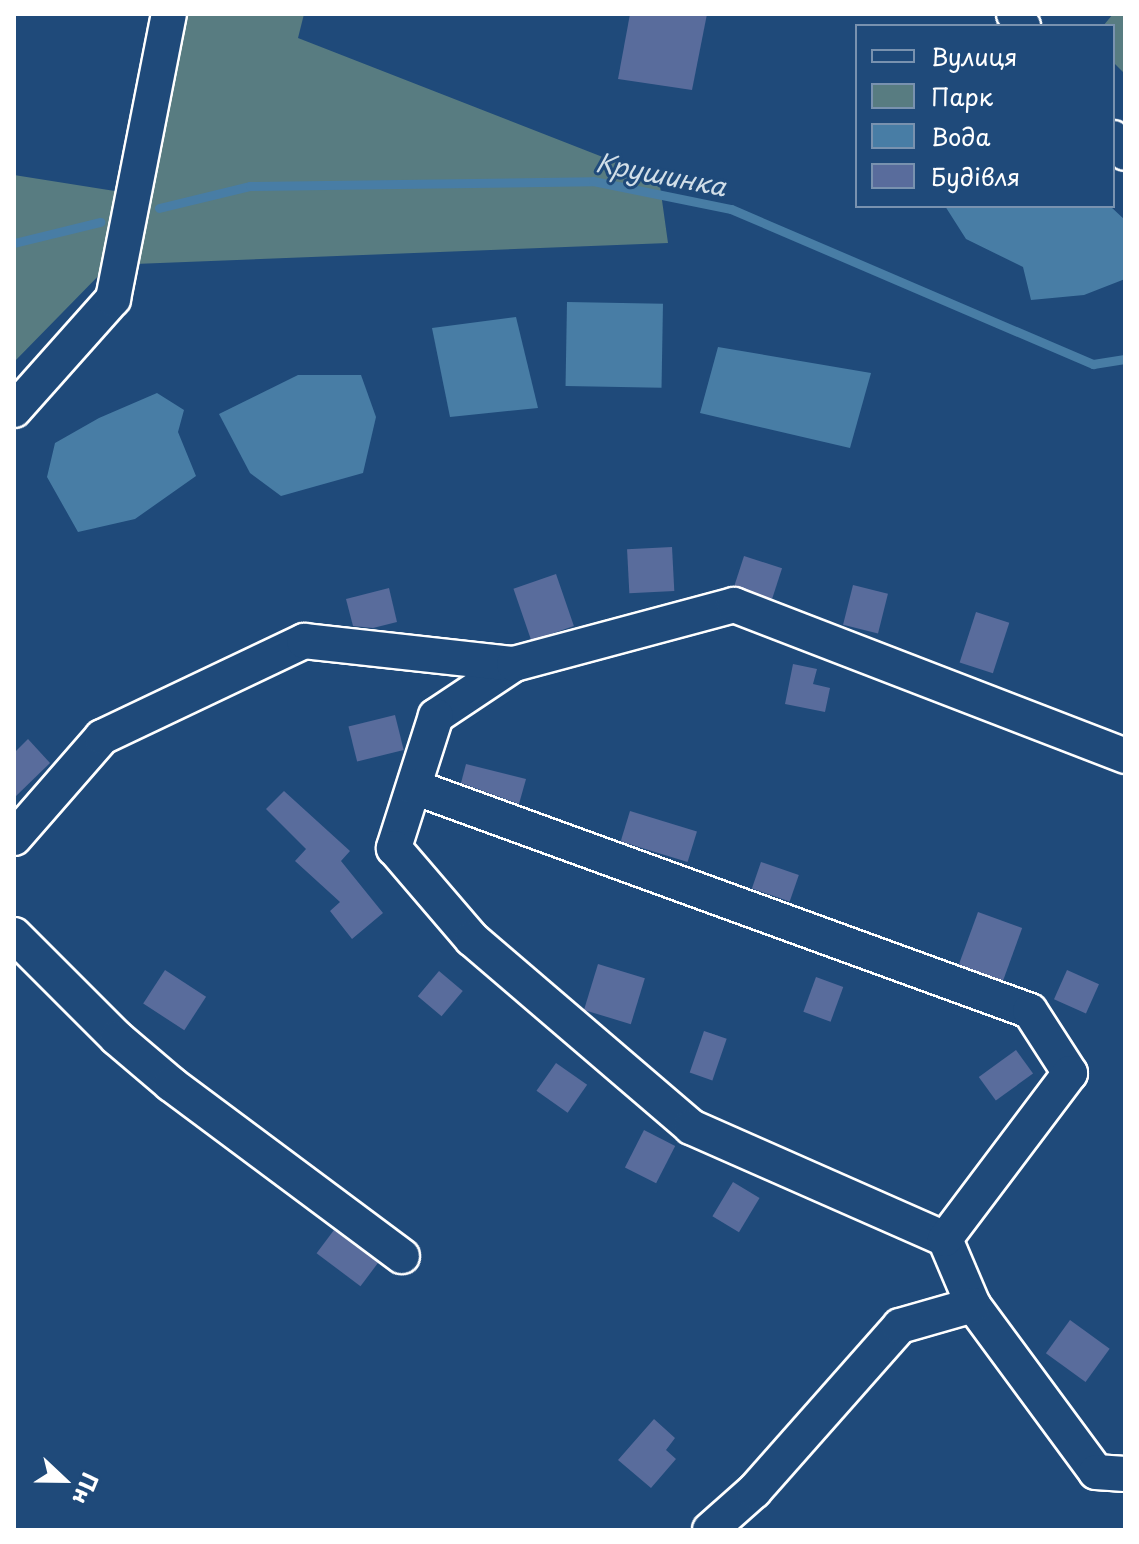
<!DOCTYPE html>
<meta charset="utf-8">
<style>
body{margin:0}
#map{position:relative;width:1139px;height:1544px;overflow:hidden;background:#1f4a7a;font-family:"Playpen Sans",sans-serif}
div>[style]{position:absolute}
.green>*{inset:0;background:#587c81}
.water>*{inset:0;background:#487da5;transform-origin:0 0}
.stream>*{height:9px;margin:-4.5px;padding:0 4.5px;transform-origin:4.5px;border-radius:4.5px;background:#487da5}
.building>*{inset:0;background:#596c9c;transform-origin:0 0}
.roads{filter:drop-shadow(2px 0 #fff) drop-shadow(-2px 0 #fff) drop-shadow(0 2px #fff) drop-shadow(0 -2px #fff)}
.minor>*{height:34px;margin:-17px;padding:0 17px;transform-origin:17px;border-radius:17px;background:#1f4a7a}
span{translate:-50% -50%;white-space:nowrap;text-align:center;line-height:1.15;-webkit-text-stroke:6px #1f4a7a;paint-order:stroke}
.water-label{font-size:26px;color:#d1dee8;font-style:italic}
.frame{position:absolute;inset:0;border:16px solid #fff;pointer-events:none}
.legend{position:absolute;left:855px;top:24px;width:260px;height:184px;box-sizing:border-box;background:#1f4a7a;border:2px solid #7992af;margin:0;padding:10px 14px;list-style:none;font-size:24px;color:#fff}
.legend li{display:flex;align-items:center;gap:16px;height:40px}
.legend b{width:40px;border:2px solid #7992af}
.north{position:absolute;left:24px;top:1440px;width:80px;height:80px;-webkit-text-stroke:6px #1f4a7a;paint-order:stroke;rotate:112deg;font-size:22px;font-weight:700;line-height:32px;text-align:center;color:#fff}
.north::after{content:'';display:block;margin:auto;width:28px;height:36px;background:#fff;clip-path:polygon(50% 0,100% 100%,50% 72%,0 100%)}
</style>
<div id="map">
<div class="green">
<div style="clip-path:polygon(180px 14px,304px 14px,298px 38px,659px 179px,668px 243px,109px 265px,14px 362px,14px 175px,121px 192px)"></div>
<div style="clip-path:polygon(1113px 14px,1125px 14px,1125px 74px,1113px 62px,1113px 26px,1103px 26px)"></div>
</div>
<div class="water">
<div style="clip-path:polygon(945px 206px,1110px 206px,1125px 220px,1125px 279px,1084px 295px,1031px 300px,1023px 267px,966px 239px)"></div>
<div style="left:567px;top:302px;width:96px;height:84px;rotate:1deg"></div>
<div style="clip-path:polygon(516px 317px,538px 408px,450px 417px,432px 328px)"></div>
<div style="clip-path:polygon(718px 347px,871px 373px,850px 448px,700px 413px)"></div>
<div style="clip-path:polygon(298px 375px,361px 375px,376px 417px,363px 473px,281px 496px,250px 473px,219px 414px)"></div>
<div style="clip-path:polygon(157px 393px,184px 410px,178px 432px,196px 476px,135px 519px,78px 532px,47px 477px,55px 443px,99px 418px)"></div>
</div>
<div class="stream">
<div style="left:159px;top:208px;width:94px;rotate:-13.6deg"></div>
<div style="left:250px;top:186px;width:343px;rotate:-0.8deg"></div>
<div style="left:593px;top:181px;width:141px;rotate:11.5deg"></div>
<div style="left:731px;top:209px;width:394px;rotate:23.2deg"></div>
<div style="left:1093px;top:364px;width:32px;rotate:-9deg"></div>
<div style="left:14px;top:243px;width:89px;rotate:-13.7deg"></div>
</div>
<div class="building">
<div style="clip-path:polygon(630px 14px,707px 14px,692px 90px,618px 79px)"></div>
<div style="left:672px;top:547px;width:44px;height:45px;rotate:87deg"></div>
<div style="left:744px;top:556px;width:40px;height:32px;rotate:18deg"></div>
<div style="left:556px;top:574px;width:55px;height:45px;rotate:71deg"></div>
<div style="left:853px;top:585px;width:36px;height:41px;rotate:14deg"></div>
<div style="clip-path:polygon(389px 588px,397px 622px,373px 628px,353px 626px,346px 599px)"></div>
<div style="left:976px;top:612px;width:35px;height:53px;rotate:18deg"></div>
<div style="clip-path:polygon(793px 664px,817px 669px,813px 684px,830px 688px,825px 712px,785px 704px)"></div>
<div style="left:395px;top:715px;width:36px;height:48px;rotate:76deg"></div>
<div style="clip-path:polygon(28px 739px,50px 763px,14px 798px,14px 753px)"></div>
<div style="clip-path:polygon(466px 764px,526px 779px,519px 804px,461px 783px)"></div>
<div style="clip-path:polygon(284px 791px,350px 851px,341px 861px,383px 913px,352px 939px,330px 911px,340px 902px,295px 861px,306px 849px,266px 809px)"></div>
<div style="left:630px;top:811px;width:70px;height:32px;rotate:17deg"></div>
<div style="left:761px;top:862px;width:40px;height:28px;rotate:19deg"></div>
<div style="left:978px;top:912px;width:47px;height:56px;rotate:20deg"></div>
<div style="left:598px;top:964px;width:49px;height:48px;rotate:17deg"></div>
<div style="left:165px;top:970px;width:49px;height:40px;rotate:33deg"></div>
<div style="left:1067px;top:970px;width:35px;height:32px;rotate:24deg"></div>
<div style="left:439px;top:971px;width:31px;height:33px;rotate:40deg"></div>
<div style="left:816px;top:977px;width:29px;height:37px;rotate:20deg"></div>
<div style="left:704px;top:1031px;width:24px;height:44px;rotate:19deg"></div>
<div style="left:1016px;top:1050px;width:29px;height:46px;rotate:54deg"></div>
<div style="left:556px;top:1063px;width:38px;height:34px;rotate:35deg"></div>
<div style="left:644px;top:1130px;width:35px;height:42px;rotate:27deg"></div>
<div style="left:733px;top:1182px;width:31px;height:40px;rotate:31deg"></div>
<div style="left:334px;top:1230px;width:55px;height:29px;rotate:37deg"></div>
<div style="left:1070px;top:1320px;width:49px;height:41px;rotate:36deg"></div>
<div style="clip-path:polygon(654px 1419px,675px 1438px,666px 1450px,676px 1459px,651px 1488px,618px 1460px)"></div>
</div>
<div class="roads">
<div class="minor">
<div style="left:1014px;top:14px;width:15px;rotate:53deg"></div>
<div style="left:1113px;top:138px;width:19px;rotate:51deg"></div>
<div style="left:14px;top:410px;width:149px;rotate:-48.3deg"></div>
<div style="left:113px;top:299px;width:290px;rotate:-78.9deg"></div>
<div style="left:514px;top:664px;width:94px;rotate:146.3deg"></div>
<div style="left:436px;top:716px;width:139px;rotate:107.7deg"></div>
<div style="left:394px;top:848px;width:120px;rotate:49.4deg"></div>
<div style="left:472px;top:939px;width:289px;rotate:40.6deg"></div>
<div style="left:691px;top:1127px;width:278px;rotate:23.8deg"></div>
<div style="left:945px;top:1239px;width:72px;rotate:67deg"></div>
<div style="left:973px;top:1305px;width:207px;rotate:53.6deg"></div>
<div style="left:1096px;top:1472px;width:29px;rotate:4deg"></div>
<div style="left:414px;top:787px;width:655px;rotate:19.98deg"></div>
<div style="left:1030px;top:1011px;width:74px;rotate:57.2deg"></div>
<div style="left:1070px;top:1073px;width:208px;rotate:127deg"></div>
<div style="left:14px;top:838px;width:134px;rotate:-48.9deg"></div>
<div style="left:102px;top:737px;width:224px;rotate:-25.4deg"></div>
<div style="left:304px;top:641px;width:211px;rotate:6.3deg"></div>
<div style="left:514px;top:664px;width:228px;rotate:-15deg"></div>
<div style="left:734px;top:605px;width:419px;rotate:21.1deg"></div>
<div style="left:14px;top:935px;width:146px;rotate:45deg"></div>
<div style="left:117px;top:1038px;width:71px;rotate:40.4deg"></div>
<div style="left:171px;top:1084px;width:288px;rotate:36.7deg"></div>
<div style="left:710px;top:1530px;width:59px;rotate:-41.6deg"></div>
<div style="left:754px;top:1491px;width:220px;rotate:-48.5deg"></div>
<div style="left:900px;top:1326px;width:76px;rotate:-16deg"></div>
</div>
</div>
<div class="water-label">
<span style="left:661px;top:174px;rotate:11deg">Крушинка</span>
</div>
<div class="frame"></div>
<ul class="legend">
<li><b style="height:10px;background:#1f4a7a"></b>Вулиця</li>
<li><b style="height:22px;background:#587c81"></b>Парк</li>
<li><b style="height:22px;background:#487da5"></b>Вода</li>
<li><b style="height:22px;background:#596c9c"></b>Будівля</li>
</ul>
<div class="north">Пн</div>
</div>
